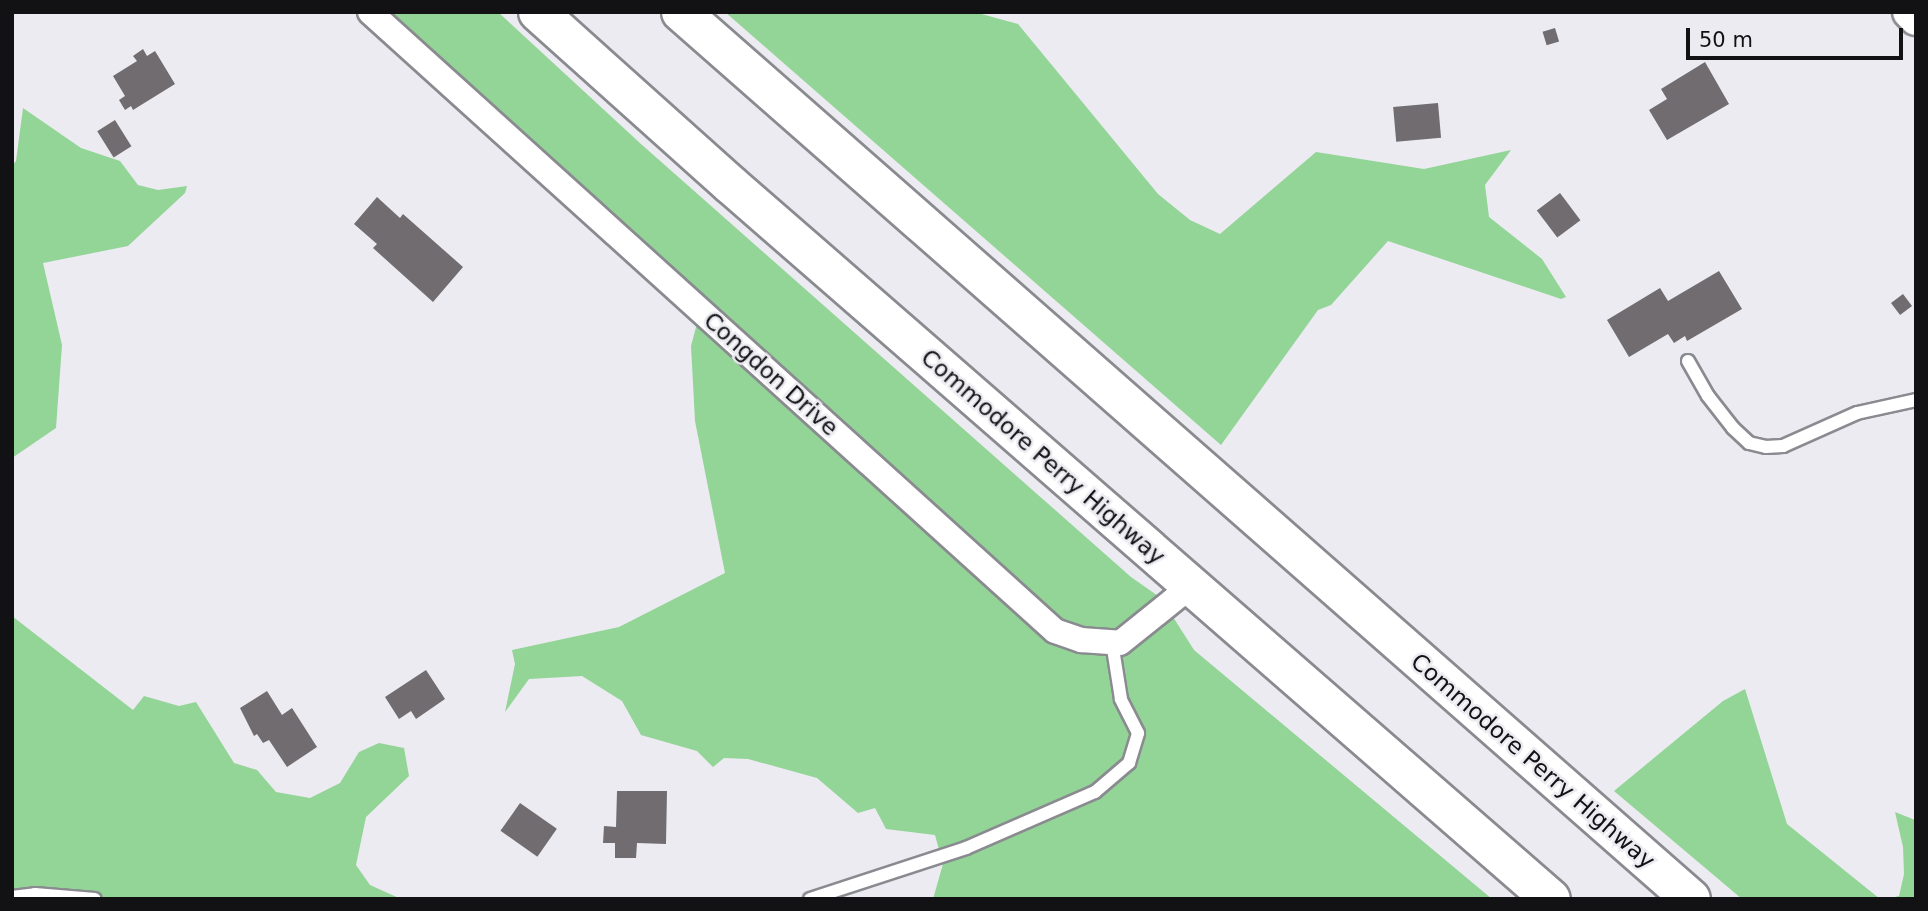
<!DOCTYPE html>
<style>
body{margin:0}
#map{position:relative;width:1928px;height:911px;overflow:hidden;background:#ebebf1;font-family:"DejaVu Sans",sans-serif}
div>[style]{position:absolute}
.green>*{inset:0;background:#93d497}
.building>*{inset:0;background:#706c70;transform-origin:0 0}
.roads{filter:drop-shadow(2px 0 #8a8b90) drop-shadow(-2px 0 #8a8b90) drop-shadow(0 2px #8a8b90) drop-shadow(0 -2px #8a8b90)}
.service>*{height:12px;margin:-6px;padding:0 6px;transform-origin:6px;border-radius:6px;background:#fff}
.minor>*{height:24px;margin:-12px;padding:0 12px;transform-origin:12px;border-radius:12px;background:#fff}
.tertiary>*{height:32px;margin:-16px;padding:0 16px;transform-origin:16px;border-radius:16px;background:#fff}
.trunk>*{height:38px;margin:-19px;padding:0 19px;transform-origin:19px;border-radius:19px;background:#fff}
span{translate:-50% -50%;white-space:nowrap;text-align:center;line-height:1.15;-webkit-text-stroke:5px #ebebf1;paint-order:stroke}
.street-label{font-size:23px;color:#121214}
.frame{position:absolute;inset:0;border:14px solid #121214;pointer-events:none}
.scale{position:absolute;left:1686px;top:28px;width:217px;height:32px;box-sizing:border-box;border:4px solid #121214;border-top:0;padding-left:9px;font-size:21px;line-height:24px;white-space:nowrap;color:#121214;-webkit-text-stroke:5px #ebebf1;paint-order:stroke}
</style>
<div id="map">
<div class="green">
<div style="clip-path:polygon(369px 12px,498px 12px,641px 144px,1131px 577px,1161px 598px,1194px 650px,1492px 899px,933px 899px,943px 864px,935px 835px,886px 829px,875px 808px,858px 813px,817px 778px,748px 759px,724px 758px,713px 767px,697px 751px,641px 735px,622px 701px,582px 676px,529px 679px,505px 712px,515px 664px,512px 650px,619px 627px,725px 573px,695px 421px,691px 346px,699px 316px)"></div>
<div style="clip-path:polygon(725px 12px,974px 12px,1018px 24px,1158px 194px,1190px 220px,1220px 234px,1316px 152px,1424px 169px,1511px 150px,1485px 185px,1489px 217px,1542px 259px,1566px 297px,1561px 299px,1388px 241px,1331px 305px,1318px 310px,1221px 445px)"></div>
<div style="clip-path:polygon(23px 108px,81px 148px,120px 161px,138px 185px,158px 190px,187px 186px,185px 193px,128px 246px,43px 263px,62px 345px,56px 428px,12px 458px,12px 166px,16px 161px)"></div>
<div style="clip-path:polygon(12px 616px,133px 710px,144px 696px,179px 706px,196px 702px,234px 763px,257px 770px,276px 792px,310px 798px,340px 783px,359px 752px,379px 743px,404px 748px,409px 776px,366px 817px,356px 865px,370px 885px,401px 899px,12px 899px)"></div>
<div style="clip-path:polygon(1745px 689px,1787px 824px,1880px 899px,1742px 899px,1614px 791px,1723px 701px)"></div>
<div style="clip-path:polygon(1895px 812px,1915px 820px,1916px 899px,1887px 899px,1899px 896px,1904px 874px,1903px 847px)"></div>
</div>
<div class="building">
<div style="left:1555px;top:28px;width:14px;height:13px;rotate:73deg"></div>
<div style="clip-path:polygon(143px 49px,147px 56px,155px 51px,175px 84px,133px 110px,131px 106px,125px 110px,119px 100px,125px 96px,113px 76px,137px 61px,133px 56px)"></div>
<div style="clip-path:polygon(1705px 62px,1729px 104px,1667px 140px,1649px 110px,1667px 99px,1661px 89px)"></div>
<div style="left:1438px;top:103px;width:35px;height:45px;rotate:85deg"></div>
<div style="left:115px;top:120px;width:31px;height:21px;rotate:58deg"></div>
<div style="left:1560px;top:193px;width:34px;height:29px;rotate:53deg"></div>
<div style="clip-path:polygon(377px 197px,400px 218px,403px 214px,463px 267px,433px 302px,373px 248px,377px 244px,354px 224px)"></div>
<div style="clip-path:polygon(1719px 271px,1742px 309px,1687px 341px,1685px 336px,1674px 343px,1668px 334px,1629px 357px,1607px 320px,1660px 288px,1668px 301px)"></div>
<div style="left:1903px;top:294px;width:15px;height:15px;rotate:53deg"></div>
<div style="clip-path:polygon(426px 670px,445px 699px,416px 719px,411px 711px,399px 719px,385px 697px)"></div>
<div style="clip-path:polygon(267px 691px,282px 715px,292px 708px,317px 747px,287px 767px,269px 740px,263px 743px,257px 734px,254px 736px,240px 708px)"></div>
<div style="clip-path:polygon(617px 791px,667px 791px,666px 844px,637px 843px,636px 858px,615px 858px,615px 843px,603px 843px,604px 826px,616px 827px)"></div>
<div style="left:520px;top:803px;width:45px;height:34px;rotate:35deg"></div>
</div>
<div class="roads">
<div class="service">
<div style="left:1688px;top:361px;width:40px;rotate:60.3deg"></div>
<div style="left:1708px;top:396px;width:41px;rotate:52deg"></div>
<div style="left:1733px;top:428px;width:22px;rotate:43deg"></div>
<div style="left:1749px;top:443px;width:17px;rotate:13deg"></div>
<div style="left:1766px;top:447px;width:17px;rotate:-3deg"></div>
<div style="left:1783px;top:446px;width:81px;rotate:-24deg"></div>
<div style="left:1857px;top:413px;width:60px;rotate:-12.4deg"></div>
<div style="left:12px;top:897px;width:23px;rotate:-7deg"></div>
<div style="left:35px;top:894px;width:60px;rotate:4.8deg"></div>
<div style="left:810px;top:899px;width:164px;rotate:-18.1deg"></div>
<div style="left:966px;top:848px;width:141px;rotate:-23.5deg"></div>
<div style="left:1095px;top:792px;width:45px;rotate:-40.5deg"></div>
<div style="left:1129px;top:763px;width:31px;rotate:-73deg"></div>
<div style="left:1138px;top:733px;width:38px;rotate:-117deg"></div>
<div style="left:1121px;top:699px;width:58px;rotate:-99deg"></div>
</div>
<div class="minor">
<div style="left:370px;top:12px;width:923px;rotate:42.1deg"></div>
<div style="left:1055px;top:631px;width:28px;rotate:19deg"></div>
<div style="left:1081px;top:640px;width:39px;rotate:4deg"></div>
<div style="left:1120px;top:643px;width:91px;rotate:-38.8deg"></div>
</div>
<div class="tertiary">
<div style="left:1909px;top:12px;width:10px;rotate:45deg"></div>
</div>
<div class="trunk">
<div style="left:538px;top:12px;width:259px;rotate:41.9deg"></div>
<div style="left:731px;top:185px;width:1087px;rotate:41.05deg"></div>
<div style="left:681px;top:12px;width:1344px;rotate:41.29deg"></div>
</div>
</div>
<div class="street-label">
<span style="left:771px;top:374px;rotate:42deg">Congdon Drive</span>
<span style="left:1043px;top:457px;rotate:41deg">Commodore Perry Highway</span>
<span style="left:1533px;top:761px;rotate:41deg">Commodore Perry Highway</span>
</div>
<div class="frame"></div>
<div class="scale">50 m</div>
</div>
